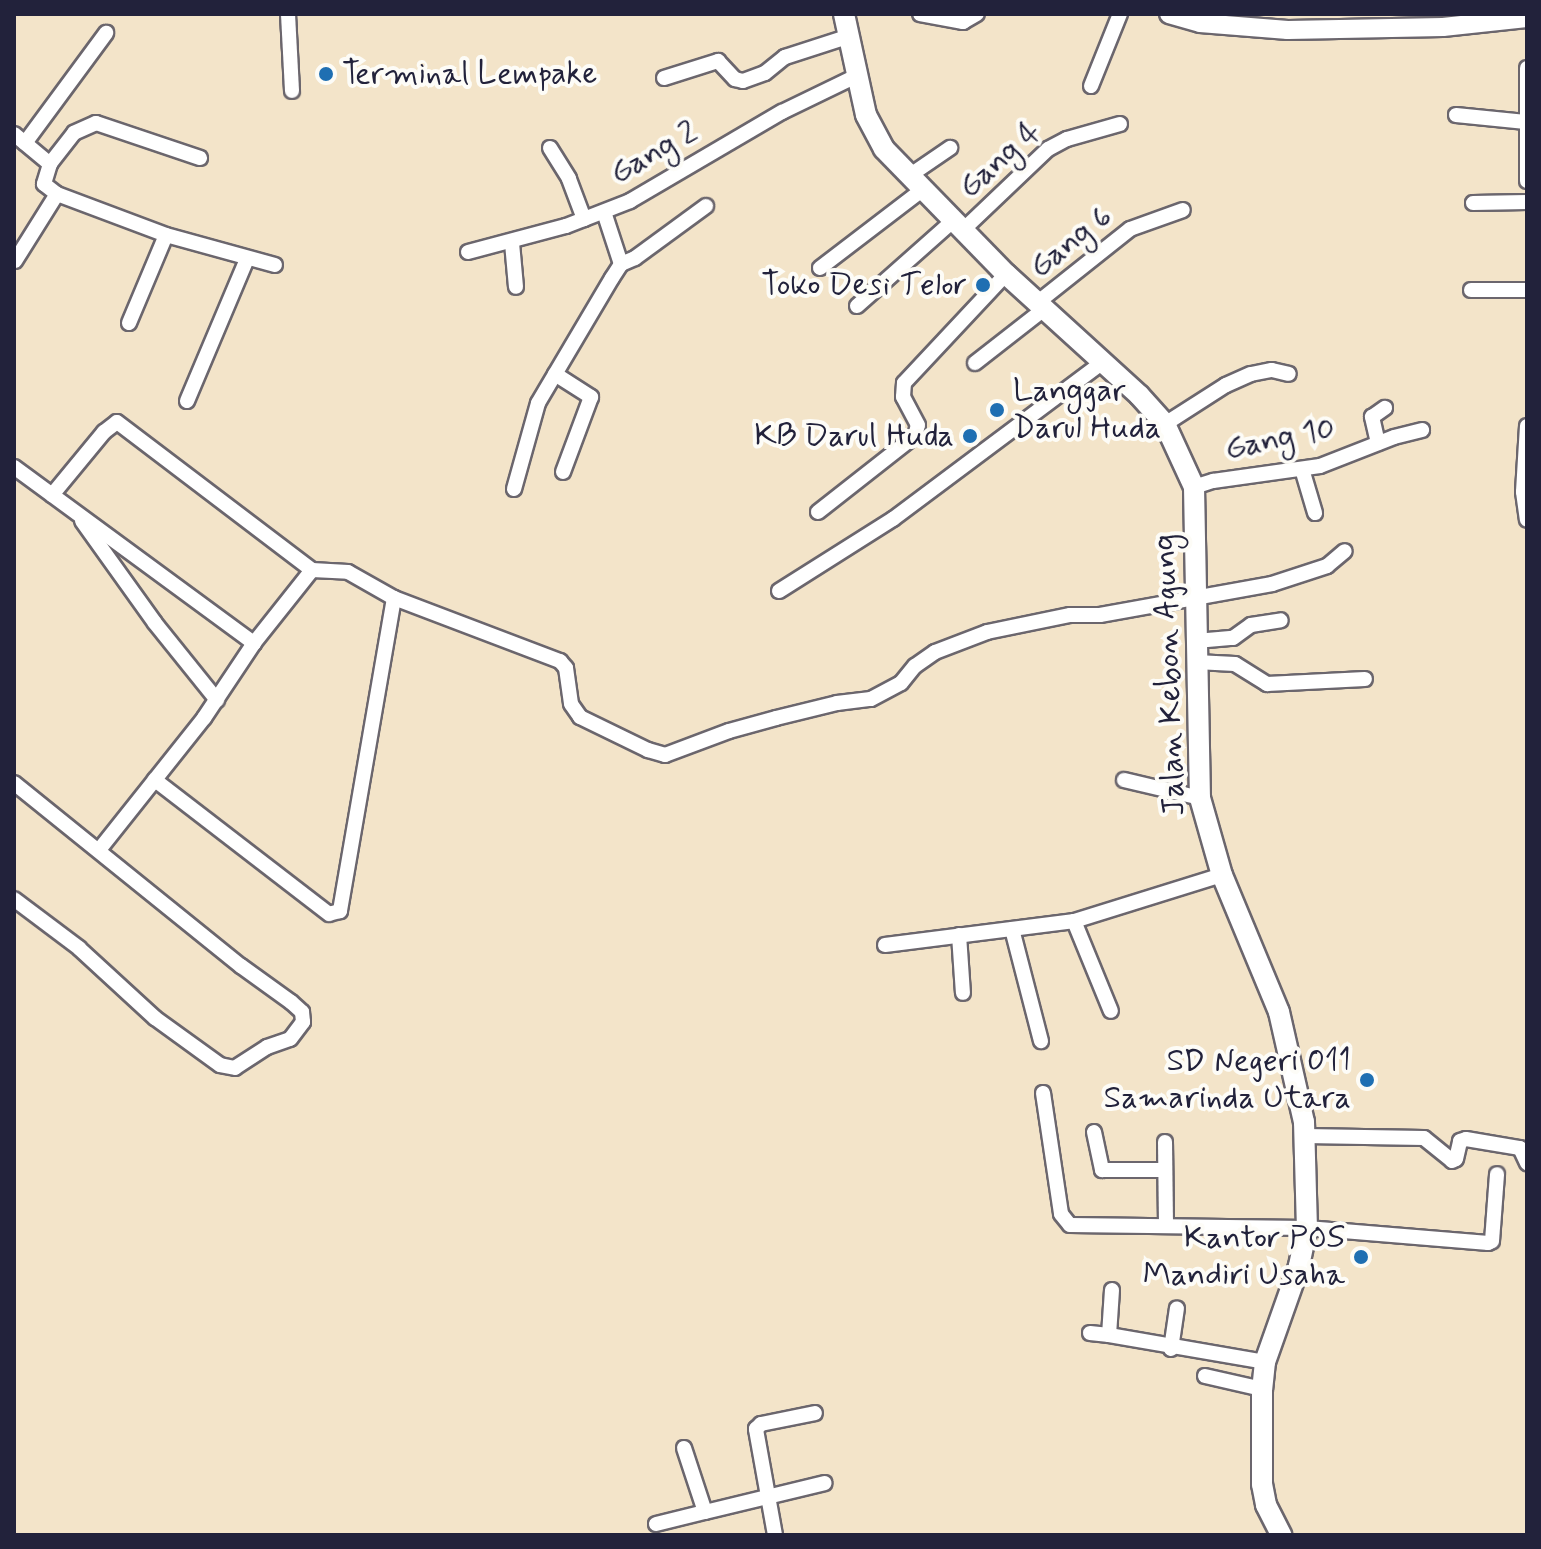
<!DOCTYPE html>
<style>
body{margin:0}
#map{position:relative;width:1541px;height:1549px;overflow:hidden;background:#f3e4c9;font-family:Mynerve,sans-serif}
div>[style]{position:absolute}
.roads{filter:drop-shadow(2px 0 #6b666d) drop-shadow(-2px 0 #6b666d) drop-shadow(0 2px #6b666d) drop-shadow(0 -2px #6b666d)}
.minor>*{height:14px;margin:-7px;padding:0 7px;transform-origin:7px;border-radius:7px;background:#fff}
.major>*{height:18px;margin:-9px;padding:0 9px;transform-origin:9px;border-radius:9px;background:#fff}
.highway>*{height:20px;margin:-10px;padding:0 10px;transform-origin:10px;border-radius:10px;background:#fff}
.dots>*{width:22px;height:22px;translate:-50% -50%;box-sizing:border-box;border:4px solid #fdfcf7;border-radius:50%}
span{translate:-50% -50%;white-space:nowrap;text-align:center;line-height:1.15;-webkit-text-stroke:8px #fdfcf7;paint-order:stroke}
.poi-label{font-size:32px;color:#22223b}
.left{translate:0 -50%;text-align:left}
.right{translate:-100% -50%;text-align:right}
.street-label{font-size:32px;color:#22223b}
.frame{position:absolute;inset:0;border:16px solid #22223b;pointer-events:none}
</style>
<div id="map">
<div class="roads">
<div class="minor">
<div style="left:288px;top:14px;width:77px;rotate:87deg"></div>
<div style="left:920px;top:14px;width:44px;rotate:10.5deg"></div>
<div style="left:963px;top:22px;width:16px;rotate:-30deg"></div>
<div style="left:1527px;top:68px;width:113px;rotate:90deg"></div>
<div style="left:664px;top:78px;width:57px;rotate:-17.5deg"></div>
<div style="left:718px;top:61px;width:25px;rotate:47deg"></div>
<div style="left:735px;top:79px;width:8px;rotate:14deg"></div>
<div style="left:743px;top:81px;width:23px;rotate:-20deg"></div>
<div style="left:765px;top:73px;width:26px;rotate:-39deg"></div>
<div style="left:785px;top:57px;width:65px;rotate:-17.9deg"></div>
<div style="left:1091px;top:86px;width:78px;rotate:-68.1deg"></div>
<div style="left:1456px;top:115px;width:70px;rotate:5.7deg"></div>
<div style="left:14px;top:134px;width:47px;rotate:39.8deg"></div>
<div style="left:25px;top:143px;width:137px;rotate:-53.6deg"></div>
<div style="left:550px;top:148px;width:36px;rotate:58deg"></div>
<div style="left:569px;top:179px;width:43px;rotate:69.4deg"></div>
<div style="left:200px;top:158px;width:110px;rotate:-161.4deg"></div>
<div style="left:96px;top:123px;width:24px;rotate:156deg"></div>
<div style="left:74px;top:133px;width:39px;rotate:128deg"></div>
<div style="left:50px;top:164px;width:21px;rotate:107deg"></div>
<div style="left:44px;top:184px;width:16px;rotate:38deg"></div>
<div style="left:57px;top:194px;width:116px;rotate:20.6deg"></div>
<div style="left:166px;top:235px;width:113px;rotate:15.4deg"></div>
<div style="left:909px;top:176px;width:50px;rotate:-34.3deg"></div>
<div style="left:1473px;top:203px;width:54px;rotate:-1.1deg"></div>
<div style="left:604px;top:212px;width:55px;rotate:71.9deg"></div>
<div style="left:964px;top:229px;width:116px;rotate:-43.6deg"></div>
<div style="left:1048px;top:149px;width:21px;rotate:-28deg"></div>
<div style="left:1067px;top:139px;width:55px;rotate:-15.8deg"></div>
<div style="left:512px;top:243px;width:44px;rotate:84.8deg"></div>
<div style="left:468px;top:252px;width:101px;rotate:-14.9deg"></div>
<div style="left:566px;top:226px;width:69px;rotate:-21.3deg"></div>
<div style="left:630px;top:201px;width:176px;rotate:-30.4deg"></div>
<div style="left:782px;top:112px;width:82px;rotate:-25.9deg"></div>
<div style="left:15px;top:261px;width:79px;rotate:-57.9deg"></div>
<div style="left:820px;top:268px;width:128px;rotate:-37.4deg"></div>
<div style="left:1471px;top:290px;width:56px"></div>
<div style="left:1037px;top:303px;width:119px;rotate:-38.5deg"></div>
<div style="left:1130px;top:229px;width:56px;rotate:-19.7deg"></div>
<div style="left:857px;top:306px;width:130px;rotate:-41.6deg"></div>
<div style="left:129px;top:323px;width:95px;rotate:-67.2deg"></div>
<div style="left:975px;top:363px;width:88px;rotate:-38deg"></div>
<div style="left:555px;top:374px;width:43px;rotate:32.6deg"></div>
<div style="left:591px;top:397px;width:80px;rotate:110.5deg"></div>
<div style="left:187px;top:401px;width:154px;rotate:-67.1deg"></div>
<div style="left:1165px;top:424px;width:72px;rotate:-32.6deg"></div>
<div style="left:1226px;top:385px;width:27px;rotate:-24deg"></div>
<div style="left:1251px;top:374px;width:21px;rotate:-11deg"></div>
<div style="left:1272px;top:370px;width:17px;rotate:13deg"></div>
<div style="left:1527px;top:426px;width:66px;rotate:93.5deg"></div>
<div style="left:1523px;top:492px;width:28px;rotate:82deg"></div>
<div style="left:1378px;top:443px;width:27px;rotate:-103deg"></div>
<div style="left:1372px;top:417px;width:16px;rotate:-35deg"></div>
<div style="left:14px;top:467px;width:298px;rotate:36.3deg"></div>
<div style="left:1302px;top:469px;width:46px;rotate:73.5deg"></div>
<div style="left:1194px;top:487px;width:20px;rotate:-18deg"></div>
<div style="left:1213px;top:481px;width:108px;rotate:-8deg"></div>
<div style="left:1320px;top:466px;width:79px;rotate:-21.4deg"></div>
<div style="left:1394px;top:437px;width:29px;rotate:-14deg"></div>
<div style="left:514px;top:489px;width:89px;rotate:-74.4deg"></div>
<div style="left:538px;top:403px;width:145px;rotate:-59.4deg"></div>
<div style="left:612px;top:278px;width:17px;rotate:-57deg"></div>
<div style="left:621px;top:264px;width:15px;rotate:-23deg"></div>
<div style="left:635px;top:258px;width:88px;rotate:-36.2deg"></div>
<div style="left:52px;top:495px;width:82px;rotate:-50.5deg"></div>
<div style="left:104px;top:432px;width:16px;rotate:-38deg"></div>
<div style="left:117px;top:422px;width:245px;rotate:37.2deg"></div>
<div style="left:818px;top:512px;width:123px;rotate:-38.1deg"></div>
<div style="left:915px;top:436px;width:11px;rotate:-75deg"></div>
<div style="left:918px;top:425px;width:32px;rotate:-118deg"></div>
<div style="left:903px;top:397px;width:14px;rotate:-86deg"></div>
<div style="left:904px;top:383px;width:149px;rotate:-46.9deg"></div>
<div style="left:82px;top:521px;width:125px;rotate:54.4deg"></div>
<div style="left:155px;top:623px;width:99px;rotate:51.2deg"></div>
<div style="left:779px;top:591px;width:135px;rotate:-32.3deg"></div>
<div style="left:893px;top:519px;width:264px;rotate:-36.8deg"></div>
<div style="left:394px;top:598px;width:178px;rotate:20.8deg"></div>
<div style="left:560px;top:661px;width:9px;rotate:49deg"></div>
<div style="left:566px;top:668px;width:36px;rotate:82deg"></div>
<div style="left:571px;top:704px;width:16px;rotate:55deg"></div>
<div style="left:580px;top:717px;width:76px;rotate:25.9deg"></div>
<div style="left:648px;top:750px;width:18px;rotate:16deg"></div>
<div style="left:665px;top:755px;width:68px;rotate:-20.6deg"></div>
<div style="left:729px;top:731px;width:49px;rotate:-15.5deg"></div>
<div style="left:776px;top:718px;width:63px;rotate:-13.8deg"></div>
<div style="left:837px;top:703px;width:34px;rotate:-7deg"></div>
<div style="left:871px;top:699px;width:34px;rotate:-28deg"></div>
<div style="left:901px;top:683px;width:22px;rotate:-51deg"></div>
<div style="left:915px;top:666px;width:24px;rotate:-35deg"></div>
<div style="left:935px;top:652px;width:56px;rotate:-21deg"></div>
<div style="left:987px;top:632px;width:85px;rotate:-11.6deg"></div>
<div style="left:1070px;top:615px;width:30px"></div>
<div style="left:1100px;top:615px;width:175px;rotate:-10.2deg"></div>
<div style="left:1272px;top:584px;width:58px;rotate:-18.1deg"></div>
<div style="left:1327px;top:566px;width:23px;rotate:-40deg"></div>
<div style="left:1196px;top:641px;width:37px;rotate:-5deg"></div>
<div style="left:1233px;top:638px;width:22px;rotate:-36deg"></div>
<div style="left:1251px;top:625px;width:30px;rotate:-9deg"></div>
<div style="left:1196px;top:662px;width:39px;rotate:3deg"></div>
<div style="left:1235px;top:664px;width:38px;rotate:32deg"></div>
<div style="left:1267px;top:684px;width:98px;rotate:-2.9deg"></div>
<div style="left:1124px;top:780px;width:78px;rotate:13.3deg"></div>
<div style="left:14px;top:783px;width:292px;rotate:38.9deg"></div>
<div style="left:241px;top:966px;width:62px;rotate:35.8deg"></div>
<div style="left:291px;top:1002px;width:15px;rotate:42deg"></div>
<div style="left:302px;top:1012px;width:10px;rotate:84deg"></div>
<div style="left:303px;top:1022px;width:21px;rotate:127deg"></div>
<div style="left:290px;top:1039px;width:24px;rotate:161deg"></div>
<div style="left:267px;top:1047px;width:38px;rotate:147deg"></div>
<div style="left:235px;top:1068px;width:15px;rotate:-169deg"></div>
<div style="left:220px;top:1065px;width:80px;rotate:-144.1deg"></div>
<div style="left:155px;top:1018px;width:103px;rotate:-137.4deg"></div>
<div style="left:79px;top:948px;width:81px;rotate:-143deg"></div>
<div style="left:99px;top:850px;width:169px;rotate:-51.5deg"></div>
<div style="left:204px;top:718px;width:90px;rotate:-56.3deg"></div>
<div style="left:254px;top:643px;width:93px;rotate:-51.5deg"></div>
<div style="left:312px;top:570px;width:36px;rotate:3deg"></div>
<div style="left:348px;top:572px;width:53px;rotate:29.5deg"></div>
<div style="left:394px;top:598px;width:318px;rotate:99.8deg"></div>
<div style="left:340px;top:911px;width:11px;rotate:165deg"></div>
<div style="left:329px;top:914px;width:220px;rotate:-142.4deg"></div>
<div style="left:1074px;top:921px;width:97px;rotate:67.7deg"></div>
<div style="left:1012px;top:929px;width:116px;rotate:75.5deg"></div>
<div style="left:959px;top:935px;width:58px;rotate:86.1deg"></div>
<div style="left:885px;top:945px;width:191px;rotate:-7.2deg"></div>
<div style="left:1074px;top:921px;width:155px;rotate:-17.3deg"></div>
<div style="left:1043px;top:1093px;width:122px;rotate:81.5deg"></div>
<div style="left:1061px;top:1214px;width:14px;rotate:51deg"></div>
<div style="left:1070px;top:1225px;width:237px;rotate:0.7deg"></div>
<div style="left:1307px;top:1228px;width:182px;rotate:4.7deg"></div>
<div style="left:1488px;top:1243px;width:4px;rotate:-27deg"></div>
<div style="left:1492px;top:1241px;width:67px;rotate:-85.7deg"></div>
<div style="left:1094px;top:1132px;width:39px;rotate:78deg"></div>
<div style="left:1102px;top:1170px;width:63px"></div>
<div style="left:1305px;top:1136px;width:119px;rotate:1deg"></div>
<div style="left:1424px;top:1138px;width:36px;rotate:39deg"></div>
<div style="left:1452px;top:1161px;width:4px;rotate:-27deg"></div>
<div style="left:1456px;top:1159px;width:18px;rotate:-77deg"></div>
<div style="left:1460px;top:1141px;width:6px;rotate:-18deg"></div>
<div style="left:1466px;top:1139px;width:55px;rotate:9.5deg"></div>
<div style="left:1520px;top:1148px;width:17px;rotate:65deg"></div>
<div style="left:1165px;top:1142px;width:84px;rotate:89.3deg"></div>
<div style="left:1112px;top:1290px;width:45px;rotate:93.8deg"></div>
<div style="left:1109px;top:1335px;width:158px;rotate:9.8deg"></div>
<div style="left:1090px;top:1333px;width:19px;rotate:6deg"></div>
<div style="left:1171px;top:1349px;width:41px;rotate:-81.7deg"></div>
<div style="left:1205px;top:1376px;width:58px;rotate:12.8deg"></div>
<div style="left:684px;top:1448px;width:67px;rotate:71.8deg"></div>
<div style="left:705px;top:1512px;width:123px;rotate:-13.6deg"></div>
<div style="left:656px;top:1524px;width:50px;rotate:-13.8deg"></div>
<div style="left:775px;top:1535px;width:108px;rotate:-100.2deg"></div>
<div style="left:756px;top:1429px;width:7px;rotate:-45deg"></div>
<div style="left:761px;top:1424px;width:55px;rotate:-11.5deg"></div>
</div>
<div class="major">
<div style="left:1169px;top:14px;width:32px;rotate:16deg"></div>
<div style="left:1200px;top:23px;width:88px;rotate:4.5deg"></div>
<div style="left:1288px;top:30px;width:155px;rotate:-1.1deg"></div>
<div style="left:1443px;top:27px;width:84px;rotate:-6.1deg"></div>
</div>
<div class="highway">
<div style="left:844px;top:14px;width:103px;rotate:77.7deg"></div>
<div style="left:866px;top:115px;width:38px;rotate:62deg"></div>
<div style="left:884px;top:149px;width:175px;rotate:45.7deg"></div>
<div style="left:1006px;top:274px;width:180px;rotate:42.3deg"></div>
<div style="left:1139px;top:395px;width:39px;rotate:48deg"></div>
<div style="left:1165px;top:424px;width:69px;rotate:65.3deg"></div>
<div style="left:1194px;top:487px;width:311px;rotate:88.9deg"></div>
<div style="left:1200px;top:798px;width:80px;rotate:74.1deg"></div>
<div style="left:1222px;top:875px;width:148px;rotate:67.4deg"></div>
<div style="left:1279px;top:1012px;width:113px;rotate:77.2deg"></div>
<div style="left:1304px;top:1122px;width:106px;rotate:88.4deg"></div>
<div style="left:1307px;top:1228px;width:39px;rotate:102deg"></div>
<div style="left:1299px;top:1266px;width:102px;rotate:109.5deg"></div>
<div style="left:1265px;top:1362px;width:27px;rotate:96deg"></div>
<div style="left:1262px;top:1389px;width:95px;rotate:90deg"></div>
<div style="left:1262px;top:1484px;width:21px;rotate:79deg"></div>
<div style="left:1266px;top:1505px;width:34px;rotate:63deg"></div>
</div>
</div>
<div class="dots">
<div style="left:326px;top:74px;background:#1f6fb2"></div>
<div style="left:983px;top:285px;background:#1f6fb2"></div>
<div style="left:997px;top:410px;background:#1f6fb2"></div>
<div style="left:970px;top:436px;background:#1f6fb2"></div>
<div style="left:1367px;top:1080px;background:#1f6fb2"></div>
<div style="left:1361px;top:1257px;background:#1f6fb2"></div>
</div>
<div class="poi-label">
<span class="left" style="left:342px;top:74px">Terminal Lempake</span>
<span class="right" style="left:967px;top:285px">Toko Desi Telor</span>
<span class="left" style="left:1013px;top:410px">Langgar<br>Darul Huda</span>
<span class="right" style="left:954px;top:436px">KB Darul Huda</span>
<span class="right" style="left:1351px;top:1080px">SD Negeri 011<br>Samarinda Utara</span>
<span class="right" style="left:1345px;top:1257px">Kantor POS<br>Mandiri Usaha</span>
</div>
<div class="street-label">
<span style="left:654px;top:153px;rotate:-29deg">Gang 2</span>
<span style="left:1000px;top:160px;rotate:-41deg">Gang 4</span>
<span style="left:1071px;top:242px;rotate:-38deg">Gang 6</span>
<span style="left:1280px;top:439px;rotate:-11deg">Gang 10</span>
<span style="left:1170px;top:675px;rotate:-92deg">Jalan Kebon Agung</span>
</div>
<div class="frame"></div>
</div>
